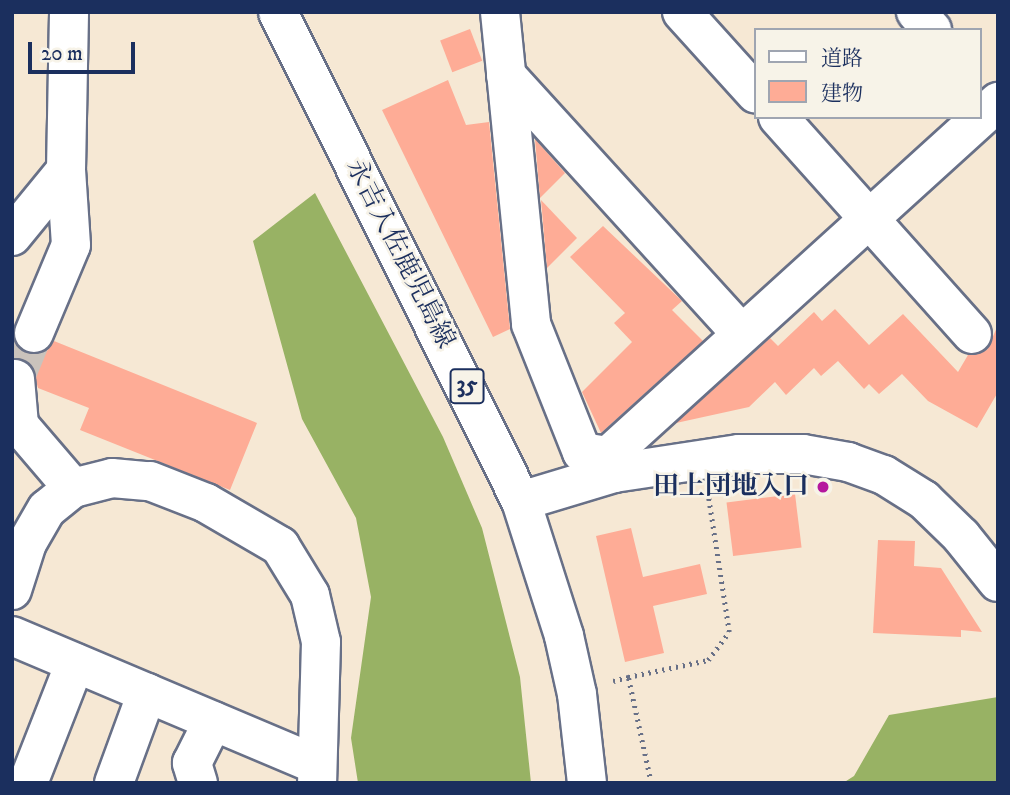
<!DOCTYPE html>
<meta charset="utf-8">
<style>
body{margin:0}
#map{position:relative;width:1010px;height:795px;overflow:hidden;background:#f6e8d4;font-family:"IM FELL DW Pica","Noto Serif JP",serif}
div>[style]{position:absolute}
.forest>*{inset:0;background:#98b264}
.building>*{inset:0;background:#feac96;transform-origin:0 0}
.minor-tunnel>*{height:38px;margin-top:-19px;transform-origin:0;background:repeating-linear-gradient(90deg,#cac3bc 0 38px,transparent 0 57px)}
.path>*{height:4.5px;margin-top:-2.25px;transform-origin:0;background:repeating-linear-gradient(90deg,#687087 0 2px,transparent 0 7px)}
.roads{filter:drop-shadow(2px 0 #687087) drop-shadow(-2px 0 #687087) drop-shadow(0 2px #687087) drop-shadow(0 -2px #687087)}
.minor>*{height:38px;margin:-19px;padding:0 19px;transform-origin:19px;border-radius:19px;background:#fff}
.major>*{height:38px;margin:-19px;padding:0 19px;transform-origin:19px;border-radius:19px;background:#fff}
.dots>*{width:19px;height:19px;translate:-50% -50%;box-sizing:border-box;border:4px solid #f7f3e8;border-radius:50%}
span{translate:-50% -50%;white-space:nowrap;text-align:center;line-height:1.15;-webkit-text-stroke:5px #f7f3e8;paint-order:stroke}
.shield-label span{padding:2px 5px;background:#f7f3e8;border:2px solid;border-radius:5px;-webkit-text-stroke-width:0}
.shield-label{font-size:24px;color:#1b2f5e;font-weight:700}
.street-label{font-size:26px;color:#1b2f5e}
.poi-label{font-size:26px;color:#1b2f5e;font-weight:700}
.right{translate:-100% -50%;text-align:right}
.frame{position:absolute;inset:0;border:14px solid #1b2f5e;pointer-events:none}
.legend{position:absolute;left:754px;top:28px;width:228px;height:91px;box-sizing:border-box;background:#f7f3e8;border:2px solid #9fa5b1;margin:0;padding:9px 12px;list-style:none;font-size:21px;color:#1b2f5e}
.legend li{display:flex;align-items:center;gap:14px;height:35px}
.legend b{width:35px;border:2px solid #9fa5b1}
.scale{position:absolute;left:28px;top:42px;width:107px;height:32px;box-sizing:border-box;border:4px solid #1b2f5e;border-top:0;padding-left:9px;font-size:21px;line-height:24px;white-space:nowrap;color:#1b2f5e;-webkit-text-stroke:5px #f7f3e8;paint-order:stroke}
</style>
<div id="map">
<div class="forest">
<div style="clip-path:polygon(315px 193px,443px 437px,482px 528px,520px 677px,531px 783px,358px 783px,351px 738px,371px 597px,356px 518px,302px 419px,253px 241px)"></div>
<div style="clip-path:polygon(998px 697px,998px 783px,843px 783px,854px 776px,889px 715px)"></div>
</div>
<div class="building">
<div style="left:470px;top:29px;width:34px;height:32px;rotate:69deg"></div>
<div style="clip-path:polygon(448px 80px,466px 125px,489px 122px,510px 329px,493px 337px,382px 110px)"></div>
<div style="clip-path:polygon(535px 139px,565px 173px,540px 198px)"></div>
<div style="clip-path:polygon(541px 200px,577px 238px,547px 268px)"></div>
<div style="clip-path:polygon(603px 226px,682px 301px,672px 310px,703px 341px,601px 433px,582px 392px,632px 342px,614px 323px,625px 313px,570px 257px)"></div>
<div style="clip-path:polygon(835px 309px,869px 345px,903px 314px,958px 372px,968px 355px,987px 350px,998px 325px,998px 392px,977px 428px,928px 401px,902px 374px,879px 394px,869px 384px,864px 389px,838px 361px,821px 376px,814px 368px,786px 395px,775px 382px,749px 407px,676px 423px,770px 338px,778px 346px,814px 312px,822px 321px)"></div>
<div style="clip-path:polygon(12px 324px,16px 346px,26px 353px,47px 351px,54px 341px,257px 423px,230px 490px,80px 430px,89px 408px,38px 388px,32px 366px,12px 357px)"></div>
<div style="left:795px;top:494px;width:54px;height:69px;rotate:83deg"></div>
<div style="clip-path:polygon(631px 528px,643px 577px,700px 564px,707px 594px,653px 606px,664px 653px,625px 662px,596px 536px)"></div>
<div style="clip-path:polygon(878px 540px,915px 541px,914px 566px,941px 568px,982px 632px,961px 630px,961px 637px,873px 633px)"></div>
</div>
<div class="minor-tunnel">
<div style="left:15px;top:379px;width:50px;rotate:-67.6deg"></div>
</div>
<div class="path">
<div style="left:613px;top:681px;width:16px;rotate:-15deg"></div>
<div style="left:651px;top:783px;width:108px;rotate:-102.2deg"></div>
<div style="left:628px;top:677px;width:82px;rotate:-12deg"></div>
<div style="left:708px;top:660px;width:35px;rotate:-53deg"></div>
<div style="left:729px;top:632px;width:139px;rotate:-98.7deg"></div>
</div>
<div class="roads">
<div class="minor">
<div style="left:500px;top:12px;width:314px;rotate:84.3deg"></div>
<div style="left:531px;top:324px;width:138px;rotate:68.3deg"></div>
<div style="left:582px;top:452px;width:26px;rotate:9deg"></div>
<div style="left:682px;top:12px;width:110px;rotate:47.9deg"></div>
<div style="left:916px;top:12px;width:24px;rotate:48deg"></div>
<div style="left:506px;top:75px;width:350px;rotate:47.7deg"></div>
<div style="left:778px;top:117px;width:291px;rotate:48.2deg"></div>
<div style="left:12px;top:236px;width:85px;rotate:-50.7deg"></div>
<div style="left:66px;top:170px;width:158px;rotate:-88.9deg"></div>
<div style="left:34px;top:333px;width:95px;rotate:-67.2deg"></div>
<div style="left:71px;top:245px;width:75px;rotate:-93.8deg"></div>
<div style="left:15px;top:379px;width:46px;rotate:85deg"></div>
<div style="left:19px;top:425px;width:83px;rotate:49.4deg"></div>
<div style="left:614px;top:473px;width:18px;rotate:-109deg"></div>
<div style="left:608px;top:456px;width:527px;rotate:-42.23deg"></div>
<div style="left:521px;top:501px;width:97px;rotate:-16.8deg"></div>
<div style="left:614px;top:473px;width:126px;rotate:-8.6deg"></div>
<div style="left:739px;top:454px;width:64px"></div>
<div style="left:803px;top:454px;width:46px;rotate:10.1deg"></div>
<div style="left:848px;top:462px;width:38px;rotate:20deg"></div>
<div style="left:884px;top:475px;width:47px;rotate:32deg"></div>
<div style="left:924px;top:500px;width:52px;rotate:44.2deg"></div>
<div style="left:961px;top:536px;width:59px;rotate:51.2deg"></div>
<div style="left:12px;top:590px;width:49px;rotate:-72.3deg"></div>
<div style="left:27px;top:543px;width:39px;rotate:-60deg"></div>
<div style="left:47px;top:509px;width:33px;rotate:-39deg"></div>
<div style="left:73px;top:488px;width:40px;rotate:-14.4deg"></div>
<div style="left:112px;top:478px;width:38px;rotate:5deg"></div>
<div style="left:150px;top:481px;width:60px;rotate:21.4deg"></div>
<div style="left:206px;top:503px;width:86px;rotate:30.2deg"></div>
<div style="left:280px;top:546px;width:57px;rotate:58.5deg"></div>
<div style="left:310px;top:595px;width:48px;rotate:76.8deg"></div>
<div style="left:321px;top:642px;width:141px;rotate:91.6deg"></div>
<div style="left:12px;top:636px;width:331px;rotate:22.9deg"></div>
<div style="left:28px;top:783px;width:129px;rotate:-68.6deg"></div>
<div style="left:114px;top:783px;width:96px;rotate:-69.9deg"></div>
<div style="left:198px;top:783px;width:21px;rotate:-107deg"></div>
<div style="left:192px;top:763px;width:47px;rotate:-63.4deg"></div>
</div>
<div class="major">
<div style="left:278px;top:12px;width:546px;rotate:63.58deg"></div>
<div style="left:521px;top:501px;width:142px;rotate:72.3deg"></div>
<div style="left:564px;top:636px;width:59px;rotate:77.4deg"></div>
<div style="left:577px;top:694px;width:90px;rotate:83.6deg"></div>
</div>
</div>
<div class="dots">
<div style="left:823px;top:487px;background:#b5179e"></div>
</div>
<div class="shield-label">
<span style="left:467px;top:386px">35</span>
</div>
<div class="street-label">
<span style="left:400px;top:254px;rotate:63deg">永吉入佐鹿児島線</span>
</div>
<div class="poi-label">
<span class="right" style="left:809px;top:487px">田上団地入口</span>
</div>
<div class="frame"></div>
<ul class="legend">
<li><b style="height:9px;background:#fff"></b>道路</li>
<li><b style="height:19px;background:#feac96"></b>建物</li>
</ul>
<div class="scale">20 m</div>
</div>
